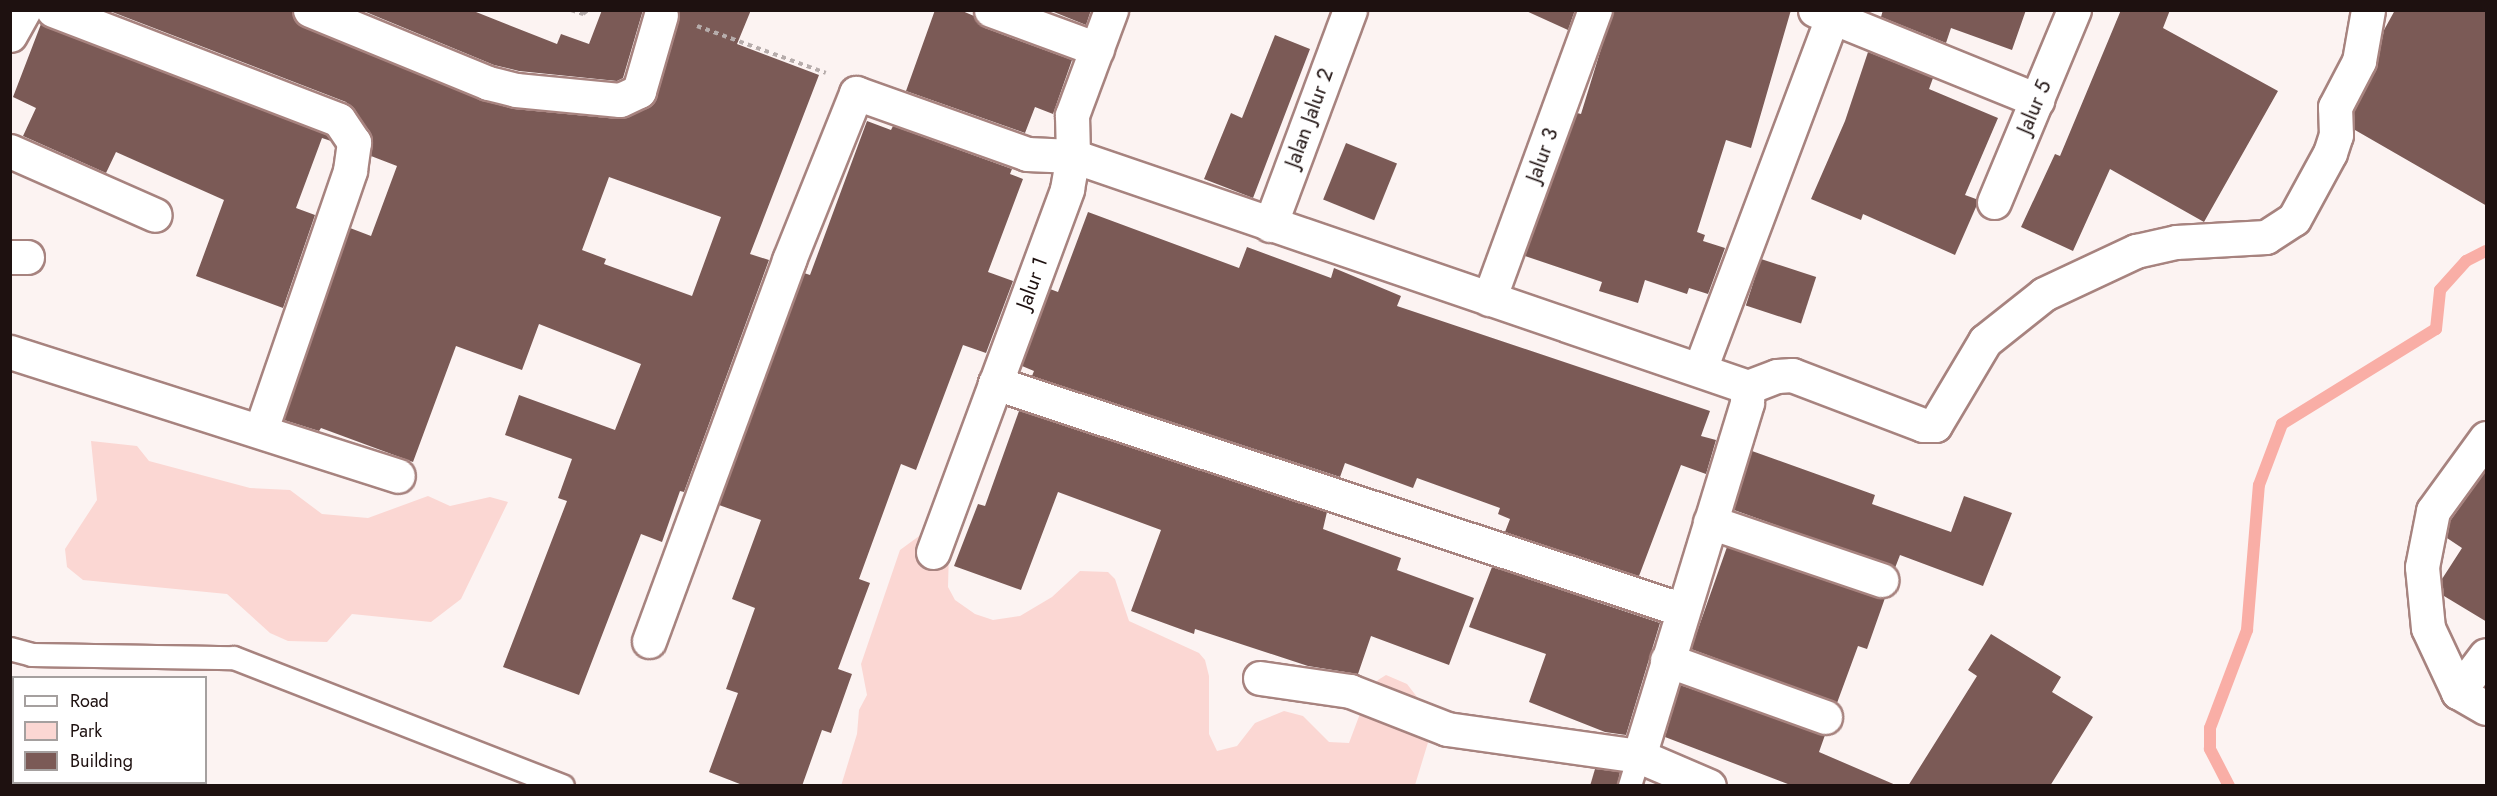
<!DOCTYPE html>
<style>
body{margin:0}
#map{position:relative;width:2497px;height:796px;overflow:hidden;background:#fcf3f2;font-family:Jost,sans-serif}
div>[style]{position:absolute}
.green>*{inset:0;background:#fbd7d3}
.stream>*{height:12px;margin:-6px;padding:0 6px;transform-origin:6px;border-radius:6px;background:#f9aea6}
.building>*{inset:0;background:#7b5a56;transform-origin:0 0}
.path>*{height:4px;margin-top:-2px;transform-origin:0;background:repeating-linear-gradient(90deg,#b6acab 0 4.5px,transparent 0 9px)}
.roads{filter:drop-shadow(2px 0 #a7837f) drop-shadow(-2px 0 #a7837f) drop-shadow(0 2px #a7837f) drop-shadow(0 -2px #a7837f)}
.service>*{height:22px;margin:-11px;padding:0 11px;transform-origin:11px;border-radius:11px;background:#fff}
.minor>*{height:33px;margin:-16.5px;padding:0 16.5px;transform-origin:16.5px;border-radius:16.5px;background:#fff}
.secondary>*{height:33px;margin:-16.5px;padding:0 16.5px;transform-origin:16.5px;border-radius:16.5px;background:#fff}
span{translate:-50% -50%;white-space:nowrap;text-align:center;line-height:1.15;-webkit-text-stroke:5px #fff;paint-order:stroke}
.street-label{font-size:21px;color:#1e1110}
.frame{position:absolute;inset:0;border:12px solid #1e1110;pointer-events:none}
.legend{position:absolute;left:12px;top:676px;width:195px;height:108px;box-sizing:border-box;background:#fff;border:2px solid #a5a09f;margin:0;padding:8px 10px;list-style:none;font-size:18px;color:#1e1110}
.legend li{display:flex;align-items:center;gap:12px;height:30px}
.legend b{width:30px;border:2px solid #a5a09f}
</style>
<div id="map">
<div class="green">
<div style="clip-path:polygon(91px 441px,137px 446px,149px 461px,250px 488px,290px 490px,322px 514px,368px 518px,428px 496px,450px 506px,490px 497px,508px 502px,461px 599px,431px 622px,352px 614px,327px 642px,288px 641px,270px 633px,227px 594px,83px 580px,67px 567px,65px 549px,97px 500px)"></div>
<div style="clip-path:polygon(926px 531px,949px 551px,948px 587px,955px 600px,975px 614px,993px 620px,1020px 616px,1052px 597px,1080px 571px,1108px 572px,1115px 579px,1129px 621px,1199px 653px,1205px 660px,1209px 676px,1209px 734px,1217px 751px,1237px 746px,1255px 723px,1284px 711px,1303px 716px,1329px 742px,1349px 743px,1367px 695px,1378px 680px,1386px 675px,1407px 684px,1424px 706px,1430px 736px,1415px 785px,841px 786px,857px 734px,859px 710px,867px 695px,861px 664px,900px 550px)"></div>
</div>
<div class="stream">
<div style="left:2229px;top:786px;width:42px;rotate:-117.2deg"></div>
<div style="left:2210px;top:749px;width:21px;rotate:-90deg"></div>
<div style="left:2210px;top:728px;width:105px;rotate:-69.3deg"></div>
<div style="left:2247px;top:630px;width:145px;rotate:-85.3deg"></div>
<div style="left:2259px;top:485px;width:65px;rotate:-69.3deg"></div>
<div style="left:2282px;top:424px;width:181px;rotate:-31.7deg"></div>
<div style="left:2436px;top:329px;width:39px;rotate:-84deg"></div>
<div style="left:2440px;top:290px;width:39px;rotate:-48deg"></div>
<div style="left:2466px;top:261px;width:22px;rotate:-27deg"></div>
</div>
<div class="building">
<div style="clip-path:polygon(evenodd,107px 10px,292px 10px,295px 21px,303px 27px,481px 100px,514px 109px,618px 119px,654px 103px,679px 10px,751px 10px,737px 44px,819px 75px,750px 254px,769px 260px,684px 492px,680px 491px,662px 542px,641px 534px,579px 695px,503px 667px,567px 501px,558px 498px,572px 459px,505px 435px,519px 395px,615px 430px,641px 364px,539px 324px,522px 370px,456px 346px,413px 462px,321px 428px,319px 431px,284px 420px,350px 228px,371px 236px,397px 166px,371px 156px,369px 131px,346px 102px,107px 10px,609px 177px,721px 217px,692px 296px,604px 264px,606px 259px,582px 250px,609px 177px)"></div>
<div style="clip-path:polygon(361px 10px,471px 10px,557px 44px,561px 34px,589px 44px,602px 10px,643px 10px,623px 78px,617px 81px,519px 71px,494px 65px)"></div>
<div style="clip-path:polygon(935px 10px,960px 10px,974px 16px,985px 28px,1072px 60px,1053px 114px,1035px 107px,1025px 133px,906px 91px)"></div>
<div style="clip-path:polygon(1049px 10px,1091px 10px,1086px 25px)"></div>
<div style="clip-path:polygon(1524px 10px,1575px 10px,1568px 30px)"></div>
<div style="clip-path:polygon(1613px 10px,1791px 10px,1751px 148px,1726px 140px,1697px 232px,1705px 235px,1703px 241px,1725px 248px,1708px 294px,1689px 288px,1687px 294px,1645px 280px,1638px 303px,1599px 291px,1602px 282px,1525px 256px,1577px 113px,1581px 114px)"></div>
<div style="clip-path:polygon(1883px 10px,2026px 10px,2012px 50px,1951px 28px,1946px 43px,1881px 17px)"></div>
<div style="clip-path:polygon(2121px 10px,2170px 10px,2163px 28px,2278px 91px,2204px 222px,2110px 169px,2073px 251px,2021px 227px,2055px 154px,2060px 156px)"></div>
<div style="clip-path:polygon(2395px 10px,2487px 10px,2487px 206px,2355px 130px,2354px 111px,2376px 69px,2384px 30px)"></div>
<div style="clip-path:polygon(41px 24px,327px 135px,331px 141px,322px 138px,296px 208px,315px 215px,283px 308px,196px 276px,224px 200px,116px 152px,106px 173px,23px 136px,36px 108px,13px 97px)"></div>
<div style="clip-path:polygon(1275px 35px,1310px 49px,1253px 198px,1204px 179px,1231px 113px,1242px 118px)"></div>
<div style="clip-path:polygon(1868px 52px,1933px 78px,1929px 89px,1998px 118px,1965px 195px,1976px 199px,1976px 207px,1955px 255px,1863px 214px,1861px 220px,1811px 199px,1845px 121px)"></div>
<div style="clip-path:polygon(867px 121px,891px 130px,893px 126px,1012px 169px,1010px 174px,1023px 179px,988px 272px,1013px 281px,986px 353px,963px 345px,916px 470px,901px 464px,859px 579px,870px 583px,838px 669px,852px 674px,831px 733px,822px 730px,802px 786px,745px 786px,709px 772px,738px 693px,726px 689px,755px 608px,732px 599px,761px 520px,719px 505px,804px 273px,810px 275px)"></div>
<div style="left:1346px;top:143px;width:55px;height:61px;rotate:22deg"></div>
<div style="clip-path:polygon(1088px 212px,1239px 268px,1247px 247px,1331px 278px,1334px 268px,1401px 296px,1397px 306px,1710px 411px,1701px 436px,1716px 440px,1706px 474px,1681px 465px,1639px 576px,1505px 532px,1510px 519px,1498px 514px,1500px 508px,1417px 478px,1413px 488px,1345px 463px,1340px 477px,1032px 376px,1034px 371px,1022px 366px,1050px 289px,1058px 292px)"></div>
<div style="left:1761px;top:259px;width:58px;height:49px;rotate:18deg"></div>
<div style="clip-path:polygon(1019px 411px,1327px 512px,1323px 529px,1401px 558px,1397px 570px,1474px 598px,1449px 665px,1371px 636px,1358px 674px,1308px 666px,1195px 629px,1194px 634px,1131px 611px,1161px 530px,1058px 492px,1021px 590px,954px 566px,978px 504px,985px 506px)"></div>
<div style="clip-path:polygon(1752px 451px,1875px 495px,1872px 504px,1951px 532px,1964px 496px,2012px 513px,1983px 586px,1900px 555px,1895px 568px,1734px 510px)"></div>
<div style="clip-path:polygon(2487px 469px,2487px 622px,2444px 596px,2442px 579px,2462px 548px,2447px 538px,2450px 521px)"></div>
<div style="clip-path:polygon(1727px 547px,1885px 598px,1867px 649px,1858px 646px,1837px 703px,1691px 649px)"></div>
<div style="clip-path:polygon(1492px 567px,1660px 623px,1626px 735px,1605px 732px,1529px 702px,1546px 654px,1469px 627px)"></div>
<div style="clip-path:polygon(1991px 634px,2061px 677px,2052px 692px,2093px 717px,2050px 786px,1908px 786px,1977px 676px,1968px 670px)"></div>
<div style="clip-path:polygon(1680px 685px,1825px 735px,1819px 752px,1898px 786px,1793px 786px,1665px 737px)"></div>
<div style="clip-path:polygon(1595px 769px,1620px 772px,1617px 786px,1590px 786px)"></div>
</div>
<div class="path">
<div style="left:571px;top:10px;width:13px;rotate:18deg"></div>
<div style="left:583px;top:14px;width:6px;rotate:-39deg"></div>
<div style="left:697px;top:26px;width:137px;rotate:20deg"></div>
</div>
<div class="roads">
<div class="service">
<div style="left:10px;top:649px;width:23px;rotate:15deg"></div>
<div style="left:32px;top:655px;width:202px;rotate:0.9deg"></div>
<div style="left:234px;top:658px;width:353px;rotate:21.3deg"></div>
<div style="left:1630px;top:786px;width:31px;rotate:-73deg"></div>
</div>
<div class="minor">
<div style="left:53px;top:10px;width:306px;rotate:21deg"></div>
<div style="left:339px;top:120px;width:27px;rotate:56deg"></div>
<div style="left:354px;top:142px;width:29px;rotate:98deg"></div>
<div style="left:350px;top:171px;width:274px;rotate:109deg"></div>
<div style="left:310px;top:10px;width:192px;rotate:22.3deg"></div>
<div style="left:488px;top:83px;width:29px;rotate:14deg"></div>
<div style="left:516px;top:90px;width:104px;rotate:5.5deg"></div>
<div style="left:620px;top:100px;width:21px;rotate:-25deg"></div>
<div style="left:639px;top:91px;width:79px;rotate:-73.9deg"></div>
<div style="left:991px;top:10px;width:113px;rotate:20.2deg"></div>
<div style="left:1815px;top:10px;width:240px;rotate:22.1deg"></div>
<div style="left:10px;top:151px;width:158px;rotate:23.8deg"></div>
<div style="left:1994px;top:202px;width:208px;rotate:-67.4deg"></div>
<div style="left:1270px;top:225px;width:229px;rotate:-69.6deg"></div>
<div style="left:10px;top:257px;width:17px"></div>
<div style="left:1489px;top:299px;width:308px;rotate:-69.9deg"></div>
<div style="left:10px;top:352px;width:407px;rotate:17.7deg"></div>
<div style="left:1700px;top:369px;width:384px;rotate:-69.4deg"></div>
<div style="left:995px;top:383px;width:724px;rotate:18.26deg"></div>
<div style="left:1748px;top:387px;width:31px;rotate:-21deg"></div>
<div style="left:1777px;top:376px;width:15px;rotate:-4deg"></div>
<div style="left:1792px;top:375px;width:140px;rotate:20.9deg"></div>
<div style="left:1923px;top:425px;width:12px"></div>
<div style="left:1935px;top:425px;width:98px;rotate:-59.2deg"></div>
<div style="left:1985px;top:341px;width:75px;rotate:-38.5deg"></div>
<div style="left:2044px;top:294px;width:102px;rotate:-25.1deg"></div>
<div style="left:2136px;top:251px;width:41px;rotate:-12.7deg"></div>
<div style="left:2176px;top:242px;width:90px;rotate:-3.2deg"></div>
<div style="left:2266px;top:237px;width:33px;rotate:-33deg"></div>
<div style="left:2294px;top:219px;width:75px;rotate:-61.4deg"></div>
<div style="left:2330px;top:153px;width:19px;rotate:-72deg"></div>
<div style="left:2336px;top:135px;width:28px;rotate:-92deg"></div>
<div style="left:2335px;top:107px;width:52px;rotate:-62.4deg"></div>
<div style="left:2359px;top:61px;width:52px;rotate:-80deg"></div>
<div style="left:2486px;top:438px;width:90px;rotate:126deg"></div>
<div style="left:2433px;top:511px;width:57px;rotate:101.1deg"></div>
<div style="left:2422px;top:567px;width:61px;rotate:84.4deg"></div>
<div style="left:2428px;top:628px;width:71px;rotate:64.9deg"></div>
<div style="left:2458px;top:692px;width:32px;rotate:30deg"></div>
<div style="left:1710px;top:522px;width:181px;rotate:18.7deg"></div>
<div style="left:933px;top:552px;width:387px;rotate:-69.7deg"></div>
<div style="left:1067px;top:189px;width:34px;rotate:-80deg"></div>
<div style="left:1073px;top:156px;width:41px;rotate:-91.4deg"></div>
<div style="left:1072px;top:115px;width:112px;rotate:-69.6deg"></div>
<div style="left:649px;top:641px;width:406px;rotate:-69.8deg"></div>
<div style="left:789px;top:260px;width:180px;rotate:-68.1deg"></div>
<div style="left:856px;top:93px;width:182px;rotate:19.6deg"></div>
<div style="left:1027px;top:154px;width:46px;rotate:2.5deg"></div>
<div style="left:1073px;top:156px;width:713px;rotate:18.89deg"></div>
<div style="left:1748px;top:387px;width:16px;rotate:94deg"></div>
<div style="left:1747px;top:403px;width:369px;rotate:107deg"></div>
<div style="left:1667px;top:660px;width:168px;rotate:19.8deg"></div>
<div style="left:1260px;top:678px;width:91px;rotate:8.2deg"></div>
<div style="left:1350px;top:691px;width:104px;rotate:21.4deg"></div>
<div style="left:1447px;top:729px;width:194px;rotate:8deg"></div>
<div style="left:1639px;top:756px;width:76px;rotate:23.2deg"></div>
<div style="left:2458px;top:692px;width:46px;rotate:-52.9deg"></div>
</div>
<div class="secondary">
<div style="left:10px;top:35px;width:29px;rotate:-61deg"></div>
</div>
</div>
<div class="street-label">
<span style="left:2034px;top:107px;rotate:-67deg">Jalur 5</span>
<span style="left:1309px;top:118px;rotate:-70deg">Jalan Jalur 2</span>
<span style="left:1542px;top:155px;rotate:-70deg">Jalur 3</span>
<span style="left:1032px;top:283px;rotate:-70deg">Jalur 1</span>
</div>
<div class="frame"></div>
<ul class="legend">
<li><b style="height:8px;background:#fff"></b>Road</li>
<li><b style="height:16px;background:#fbd7d3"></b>Park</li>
<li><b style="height:16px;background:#7b5a56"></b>Building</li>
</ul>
</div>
